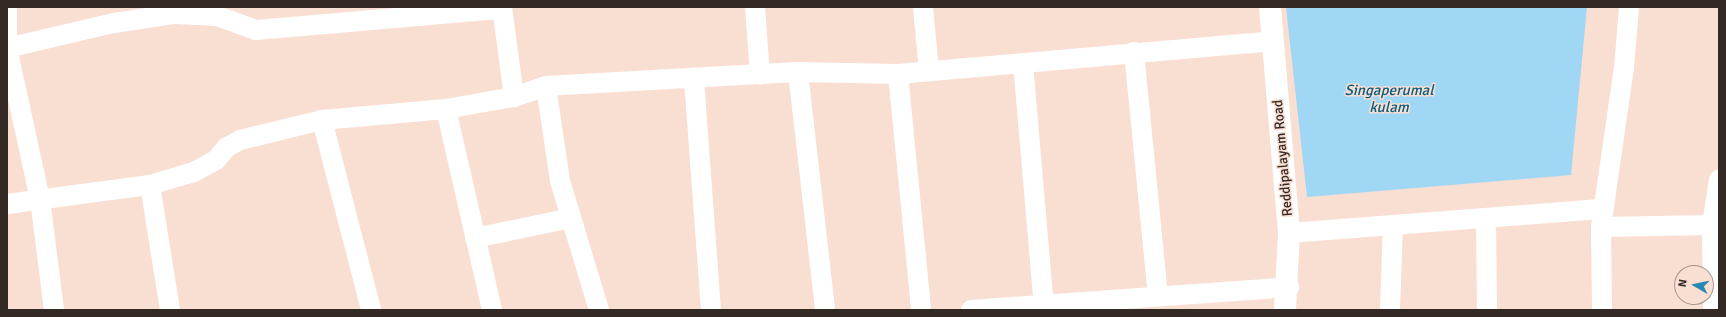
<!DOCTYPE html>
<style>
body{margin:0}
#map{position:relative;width:1726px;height:317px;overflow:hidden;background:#f9ded2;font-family:Signika,sans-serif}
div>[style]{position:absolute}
.water>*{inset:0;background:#9fd7f4}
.street>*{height:20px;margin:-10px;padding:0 10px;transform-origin:10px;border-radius:10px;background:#fff}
.secondary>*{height:22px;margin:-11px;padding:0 11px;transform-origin:11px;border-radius:11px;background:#fff}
span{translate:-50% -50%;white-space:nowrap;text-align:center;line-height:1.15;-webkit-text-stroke:3px #f9ded2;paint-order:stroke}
.street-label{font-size:14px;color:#332925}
.water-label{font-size:15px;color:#075d7d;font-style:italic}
.frame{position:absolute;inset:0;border:8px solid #332925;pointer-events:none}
.north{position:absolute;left:1674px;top:265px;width:40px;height:40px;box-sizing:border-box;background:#f9ded2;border:1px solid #aa968d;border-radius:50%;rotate:279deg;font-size:11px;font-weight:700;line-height:16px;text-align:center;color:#332925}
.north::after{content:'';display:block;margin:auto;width:14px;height:18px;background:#2689b3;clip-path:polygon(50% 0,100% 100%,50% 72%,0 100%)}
</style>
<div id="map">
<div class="water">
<div style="clip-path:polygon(1286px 7px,1587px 7px,1571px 175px,1307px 197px)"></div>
</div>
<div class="street">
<div style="left:7px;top:7px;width:41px;rotate:90deg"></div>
<div style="left:7px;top:48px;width:155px;rotate:77.7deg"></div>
<div style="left:40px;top:199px;width:112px;rotate:82.8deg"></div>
<div style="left:502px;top:7px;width:91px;rotate:82.4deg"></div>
<div style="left:755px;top:7px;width:68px;rotate:85.8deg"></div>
<div style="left:923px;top:7px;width:64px;rotate:84.6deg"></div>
<div style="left:7px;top:48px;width:110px;rotate:-13.2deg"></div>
<div style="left:114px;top:23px;width:62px;rotate:-8.4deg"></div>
<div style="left:175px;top:14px;width:42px;rotate:2.7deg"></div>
<div style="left:217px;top:16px;width:41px;rotate:19.7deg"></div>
<div style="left:256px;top:30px;width:247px;rotate:-4.9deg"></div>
<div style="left:1134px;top:52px;width:244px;rotate:84.4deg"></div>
<div style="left:1023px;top:63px;width:248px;rotate:85.1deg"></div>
<div style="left:798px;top:72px;width:240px;rotate:83.5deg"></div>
<div style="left:898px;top:74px;width:237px;rotate:84.4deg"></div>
<div style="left:694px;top:79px;width:232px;rotate:85.8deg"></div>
<div style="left:546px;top:86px;width:96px;rotate:81.6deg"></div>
<div style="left:560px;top:181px;width:135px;rotate:73.2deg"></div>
<div style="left:446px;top:109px;width:206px;rotate:77.1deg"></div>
<div style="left:322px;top:120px;width:196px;rotate:75.5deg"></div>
<div style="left:150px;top:185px;width:127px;rotate:80.9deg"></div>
<div style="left:7px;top:204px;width:144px;rotate:-7.6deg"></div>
<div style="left:150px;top:185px;width:46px;rotate:-16.5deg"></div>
<div style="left:194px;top:172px;width:25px;rotate:-29deg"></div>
<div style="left:216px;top:160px;width:17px;rotate:-50deg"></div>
<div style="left:227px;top:147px;width:15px;rotate:-28deg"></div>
<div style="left:240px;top:140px;width:84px;rotate:-13.7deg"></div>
<div style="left:322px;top:120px;width:124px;rotate:-5.1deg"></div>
<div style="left:446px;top:109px;width:69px;rotate:-10deg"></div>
<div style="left:514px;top:97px;width:34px;rotate:-19deg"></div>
<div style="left:546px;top:86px;width:252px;rotate:-3.2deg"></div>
<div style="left:798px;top:72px;width:100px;rotate:1.1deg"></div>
<div style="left:898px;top:74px;width:376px;rotate:-5deg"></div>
<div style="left:1486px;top:218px;width:92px;rotate:89.4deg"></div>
<div style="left:1601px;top:227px;width:111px;rotate:-1deg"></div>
<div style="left:1289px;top:233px;width:315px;rotate:-4.4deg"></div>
<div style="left:475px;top:238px;width:98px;rotate:-11.8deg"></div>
<div style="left:971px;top:310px;width:319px;rotate:-4.1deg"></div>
<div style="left:1390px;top:310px;width:85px;rotate:-88deg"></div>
<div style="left:1602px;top:310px;width:83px;rotate:-90.7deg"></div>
<div style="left:1601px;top:227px;width:161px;rotate:-81.8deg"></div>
<div style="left:1624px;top:68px;width:61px;rotate:-85.3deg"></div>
<div style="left:1713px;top:310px;width:85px;rotate:-90.7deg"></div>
<div style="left:1712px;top:225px;width:46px;rotate:-81.2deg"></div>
</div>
<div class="secondary">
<div style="left:1270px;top:7px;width:227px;rotate:85.2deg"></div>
<div style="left:1289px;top:233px;width:77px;rotate:93deg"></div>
</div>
<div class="street-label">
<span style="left:1283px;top:158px;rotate:-95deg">Reddipalayam Road</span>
</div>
<div class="water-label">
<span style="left:1389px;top:99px">Singaperumal<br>kulam</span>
</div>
<div class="frame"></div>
<div class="north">N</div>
</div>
